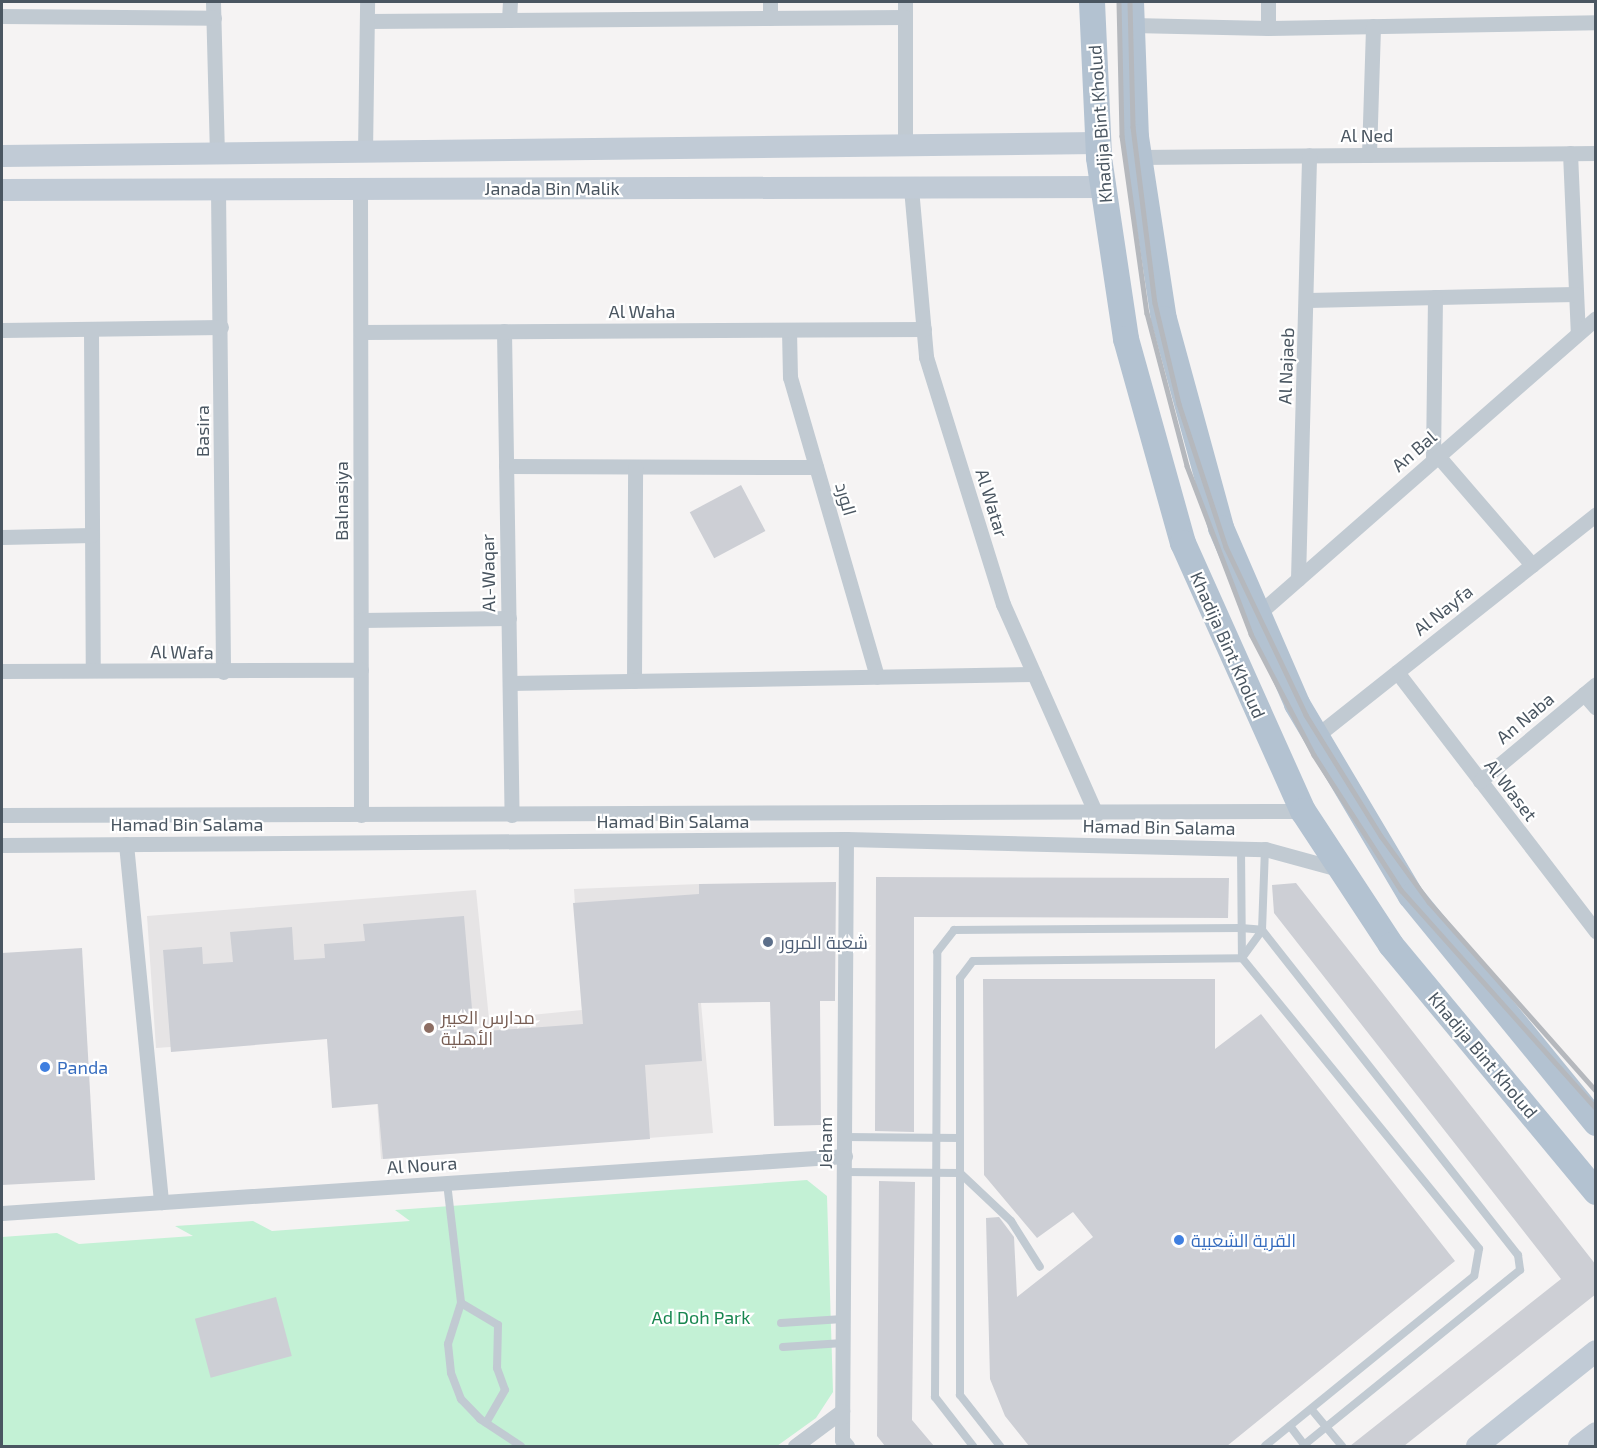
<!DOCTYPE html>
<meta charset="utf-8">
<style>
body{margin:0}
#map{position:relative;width:1597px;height:1448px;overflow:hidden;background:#f5f3f3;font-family:"Exo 2",Cairo,sans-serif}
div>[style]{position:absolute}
.education>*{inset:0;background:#e6e4e5}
.green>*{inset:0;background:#c3f1d5}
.building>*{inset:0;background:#cdcfd5;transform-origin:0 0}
.lane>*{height:8px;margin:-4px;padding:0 4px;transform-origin:4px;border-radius:4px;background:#c1cad2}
.street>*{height:15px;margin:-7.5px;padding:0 7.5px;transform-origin:7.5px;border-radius:7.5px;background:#c1cad2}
.secondary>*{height:22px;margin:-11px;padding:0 11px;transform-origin:11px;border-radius:11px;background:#c1cbd6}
.primary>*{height:26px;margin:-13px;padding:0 13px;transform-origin:13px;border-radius:13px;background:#b3c2d1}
.rail>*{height:4.5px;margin:-2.25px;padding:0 2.25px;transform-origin:2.25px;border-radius:2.25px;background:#b5b8bd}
.dots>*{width:16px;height:16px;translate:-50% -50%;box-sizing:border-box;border:3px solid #fff;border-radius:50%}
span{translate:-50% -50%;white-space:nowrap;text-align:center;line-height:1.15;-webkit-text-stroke:4.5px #fff;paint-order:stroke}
.street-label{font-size:18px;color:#4a5661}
.service-label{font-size:18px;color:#4e5e75}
.left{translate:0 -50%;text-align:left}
.education-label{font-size:18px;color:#785e54}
.shop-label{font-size:18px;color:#366cbe}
.park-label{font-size:18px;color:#17864f}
.frame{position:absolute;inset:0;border:3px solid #4a5661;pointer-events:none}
</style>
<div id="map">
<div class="education">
<div style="clip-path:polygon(699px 884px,701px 1003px,713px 1133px,381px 1159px,377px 1100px,332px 1105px,327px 1036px,156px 1048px,147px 916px,476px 890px,489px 1019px,582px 1010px,574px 889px)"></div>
</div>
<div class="green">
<div style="clip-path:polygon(807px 1180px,827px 1196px,833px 1392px,816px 1418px,777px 1446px,2px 1446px,2px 1237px,57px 1233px,79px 1244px,193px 1236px,175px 1226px,253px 1221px,272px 1231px,410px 1221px,395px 1210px)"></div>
</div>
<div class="building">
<div style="left:741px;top:485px;width:52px;height:58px;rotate:62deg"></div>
<div style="clip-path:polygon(876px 877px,1229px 878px,1228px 918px,914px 917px,914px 1132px,875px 1131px)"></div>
<div style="clip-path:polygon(836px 882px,835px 1001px,820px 1001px,821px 1125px,774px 1126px,770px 1002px,698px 1003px,702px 1061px,645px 1065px,650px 1139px,383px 1159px,378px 1104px,332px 1108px,327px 1039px,171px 1052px,163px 950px,202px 947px,203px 964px,233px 962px,230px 932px,292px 927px,294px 960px,325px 958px,324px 944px,365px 941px,363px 924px,464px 916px,474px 1032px,583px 1024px,573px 903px,699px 894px,699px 884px)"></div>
<div style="clip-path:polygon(1296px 883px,1596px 1265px,1596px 1294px,1404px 1446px,1350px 1446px,1561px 1279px,1274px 913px,1272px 885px)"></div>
<div style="clip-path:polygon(82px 948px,95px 1180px,2px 1185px,2px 953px)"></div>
<div style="clip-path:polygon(983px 979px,1215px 979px,1215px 1049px,1261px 1014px,1455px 1261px,1227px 1446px,1029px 1446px,1005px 1416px,990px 1379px,986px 1218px,999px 1217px,1014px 1237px,1017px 1297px,1093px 1237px,1073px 1212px,1037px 1238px,984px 1175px)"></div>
<div style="clip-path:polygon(879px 1181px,915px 1182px,912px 1420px,934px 1446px,885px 1446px,877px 1436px)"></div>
<div style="left:276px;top:1297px;width:61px;height:84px;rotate:75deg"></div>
</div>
<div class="lane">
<div style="left:1241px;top:849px;width:109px;rotate:89.5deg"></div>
<div style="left:1242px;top:958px;width:34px;rotate:-54deg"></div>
<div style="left:1262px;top:930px;width:81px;rotate:-87.9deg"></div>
<div style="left:844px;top:1137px;width:116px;rotate:0.5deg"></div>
<div style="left:844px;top:1172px;width:116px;rotate:0.5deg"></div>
<div style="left:960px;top:1173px;width:70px;rotate:43.3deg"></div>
<div style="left:1011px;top:1221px;width:54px;rotate:57.8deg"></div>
<div style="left:447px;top:1183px;width:121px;rotate:83.3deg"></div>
<div style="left:461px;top:1303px;width:43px;rotate:107.6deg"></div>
<div style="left:448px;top:1344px;width:29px;rotate:84deg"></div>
<div style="left:451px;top:1373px;width:28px;rotate:69deg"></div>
<div style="left:461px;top:1399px;width:28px;rotate:46deg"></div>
<div style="left:480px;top:1419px;width:49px;rotate:33.4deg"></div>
<div style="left:461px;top:1303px;width:43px;rotate:30.7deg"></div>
<div style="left:498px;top:1325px;width:43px;rotate:91.3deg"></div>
<div style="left:497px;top:1368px;width:23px;rotate:70deg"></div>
<div style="left:505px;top:1390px;width:38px;rotate:120deg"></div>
<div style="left:781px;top:1323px;width:62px;rotate:-3.7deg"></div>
<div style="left:783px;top:1347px;width:60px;rotate:-3.8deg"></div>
<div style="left:1312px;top:1410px;width:47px;rotate:50.2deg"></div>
<div style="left:1290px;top:1426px;width:25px;rotate:53deg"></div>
<div style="left:973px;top:1446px;width:62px;rotate:-127.8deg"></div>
<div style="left:935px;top:1397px;width:445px;rotate:-89.7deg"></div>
<div style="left:937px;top:952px;width:28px;rotate:-52deg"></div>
<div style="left:954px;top:930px;width:287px;rotate:-0.4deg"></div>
<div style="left:1241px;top:928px;width:21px;rotate:5deg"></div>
<div style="left:1262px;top:930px;width:414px;rotate:51.8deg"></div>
<div style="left:1518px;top:1255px;width:15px;rotate:82deg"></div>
<div style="left:1520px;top:1270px;width:279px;rotate:141deg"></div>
<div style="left:1000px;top:1446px;width:65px;rotate:-128.1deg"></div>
<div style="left:960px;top:1395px;width:417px;rotate:-90deg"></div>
<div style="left:960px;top:978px;width:21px;rotate:-53deg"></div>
<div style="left:973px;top:961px;width:269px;rotate:-0.6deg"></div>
<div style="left:1242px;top:958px;width:375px;rotate:50.8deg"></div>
<div style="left:1479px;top:1249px;width:27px;rotate:100deg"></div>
<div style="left:1474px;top:1276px;width:269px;rotate:140.9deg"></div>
</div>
<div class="street">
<div style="left:213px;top:2px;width:152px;rotate:88.5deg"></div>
<div style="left:905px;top:2px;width:143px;rotate:90deg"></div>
<div style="left:2px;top:16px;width:212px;rotate:0.5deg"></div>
<div style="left:770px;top:18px;width:16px;rotate:-90deg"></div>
<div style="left:509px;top:20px;width:18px;rotate:-87deg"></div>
<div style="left:367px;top:21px;width:538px;rotate:-0.43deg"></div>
<div style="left:1132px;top:25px;width:136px;rotate:1.3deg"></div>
<div style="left:1268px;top:28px;width:328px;rotate:-1deg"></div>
<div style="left:1268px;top:28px;width:26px;rotate:-90deg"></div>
<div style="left:365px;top:153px;width:151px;rotate:-89.2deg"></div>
<div style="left:1570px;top:153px;width:180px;rotate:87.5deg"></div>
<div style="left:1369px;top:155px;width:129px;rotate:-88.2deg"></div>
<div style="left:1139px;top:157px;width:457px;rotate:-0.5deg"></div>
<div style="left:360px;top:188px;width:627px;rotate:89.91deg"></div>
<div style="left:911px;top:188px;width:170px;rotate:84.9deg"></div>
<div style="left:926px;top:357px;width:259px;rotate:72.7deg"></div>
<div style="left:1003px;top:604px;width:230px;rotate:66.1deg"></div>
<div style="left:218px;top:189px;width:483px;rotate:89.4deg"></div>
<div style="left:1308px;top:300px;width:268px;rotate:-1.3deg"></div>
<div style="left:2px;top:330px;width:219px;rotate:-0.8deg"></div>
<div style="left:91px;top:330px;width:340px;rotate:89.7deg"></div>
<div style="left:789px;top:330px;width:47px;rotate:88.8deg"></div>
<div style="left:790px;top:377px;width:312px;rotate:73.8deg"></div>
<div style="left:504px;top:331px;width:484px;rotate:89.1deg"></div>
<div style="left:361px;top:332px;width:563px;rotate:-0.31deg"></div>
<div style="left:1438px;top:456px;width:144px;rotate:49.2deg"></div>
<div style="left:1433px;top:460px;width:163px;rotate:-89.3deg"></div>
<div style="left:506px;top:466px;width:310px;rotate:0.2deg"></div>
<div style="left:2px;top:537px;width:90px;rotate:-1.3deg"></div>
<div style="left:1298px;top:579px;width:424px;rotate:-88.5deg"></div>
<div style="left:1258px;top:614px;width:449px;rotate:-41.2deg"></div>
<div style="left:361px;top:620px;width:148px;rotate:-0.8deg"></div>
<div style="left:2px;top:671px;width:359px;rotate:-0.2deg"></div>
<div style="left:1397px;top:672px;width:327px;rotate:52.5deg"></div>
<div style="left:634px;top:681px;width:214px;rotate:-89.7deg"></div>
<div style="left:510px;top:683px;width:524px;rotate:-0.98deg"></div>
<div style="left:1584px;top:694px;width:18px;rotate:49deg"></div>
<div style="left:1315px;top:737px;width:359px;rotate:-38.4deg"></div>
<div style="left:1480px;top:781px;width:151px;rotate:-39.9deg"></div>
<div style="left:2px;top:815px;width:1301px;rotate:-0.18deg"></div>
<div style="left:846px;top:839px;width:601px;rotate:90.38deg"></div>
<div style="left:842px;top:1440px;width:8px;rotate:50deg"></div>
<div style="left:126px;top:844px;width:360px;rotate:84.4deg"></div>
<div style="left:2px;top:845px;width:844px;rotate:-0.41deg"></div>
<div style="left:846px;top:839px;width:419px;rotate:1.4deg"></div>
<div style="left:1265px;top:849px;width:80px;rotate:15.3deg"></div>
<div style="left:2px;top:1213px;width:845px;rotate:-3.87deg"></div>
<div style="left:795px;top:1446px;width:59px;rotate:-36.7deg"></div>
<div style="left:842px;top:1411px;width:6px;rotate:90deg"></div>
</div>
<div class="secondary">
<div style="left:2px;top:156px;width:1096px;rotate:-0.68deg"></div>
<div style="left:2px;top:190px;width:1101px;rotate:-0.16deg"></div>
<div style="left:1477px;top:1446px;width:152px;rotate:-38.6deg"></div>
<div style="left:1579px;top:1446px;width:21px;rotate:-37deg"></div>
</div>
<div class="primary">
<div style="left:1092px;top:2px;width:156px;rotate:87.4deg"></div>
<div style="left:1099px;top:158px;width:183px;rotate:81.5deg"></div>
<div style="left:1126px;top:339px;width:212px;rotate:74.4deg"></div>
<div style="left:1183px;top:543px;width:294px;rotate:65.9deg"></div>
<div style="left:1303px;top:811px;width:160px;rotate:56.7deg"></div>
<div style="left:1391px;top:945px;width:321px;rotate:50.3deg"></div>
<div style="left:1131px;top:2px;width:135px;rotate:87.9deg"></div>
<div style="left:1136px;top:137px;width:184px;rotate:81.3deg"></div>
<div style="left:1164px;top:319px;width:217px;rotate:74.7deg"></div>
<div style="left:1221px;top:528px;width:192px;rotate:66.6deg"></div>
<div style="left:1297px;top:704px;width:223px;rotate:59.3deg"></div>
<div style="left:1411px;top:896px;width:293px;rotate:50.8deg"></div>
</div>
<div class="rail">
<div style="left:1119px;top:2px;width:134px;rotate:88.7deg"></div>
<div style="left:1122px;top:136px;width:179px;rotate:82deg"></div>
<div style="left:1147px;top:313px;width:158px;rotate:75.3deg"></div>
<div style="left:1187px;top:466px;width:180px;rotate:69.1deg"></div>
<div style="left:1251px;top:634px;width:136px;rotate:62.5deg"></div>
<div style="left:1314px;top:755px;width:161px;rotate:57.2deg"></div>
<div style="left:1401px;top:890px;width:292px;rotate:48.2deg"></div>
<div style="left:1130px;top:2px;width:125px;rotate:88.6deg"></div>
<div style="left:1133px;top:127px;width:177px;rotate:82.9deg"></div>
<div style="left:1155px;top:303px;width:104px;rotate:76.6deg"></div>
<div style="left:1179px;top:404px;width:151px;rotate:71.8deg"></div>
<div style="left:1226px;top:547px;width:186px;rotate:64.5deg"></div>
<div style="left:1306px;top:715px;width:142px;rotate:58.2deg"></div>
<div style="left:1381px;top:836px;width:82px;rotate:54deg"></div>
<div style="left:1429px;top:902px;width:252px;rotate:48.5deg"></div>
</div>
<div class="dots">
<div style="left:768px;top:942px;background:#5c6f8a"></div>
<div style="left:429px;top:1028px;background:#8d6e63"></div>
<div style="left:45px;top:1067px;background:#3f7fe0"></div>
<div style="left:1179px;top:1240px;background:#3f7fe0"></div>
</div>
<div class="street-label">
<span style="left:1100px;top:124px;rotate:-94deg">Khadija Bint Kholud</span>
<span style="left:1367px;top:135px">Al Ned</span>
<span style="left:552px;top:188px">Janada Bin Malik</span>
<span style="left:642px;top:311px">Al Waha</span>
<span style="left:1286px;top:366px;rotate:-88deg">Al Najaeb</span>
<span style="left:202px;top:431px;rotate:-90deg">Basira</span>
<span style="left:1414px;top:451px;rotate:-41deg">An Bal</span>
<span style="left:846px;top:499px;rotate:74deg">الورد</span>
<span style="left:341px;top:501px;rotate:-90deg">Balnasiya</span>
<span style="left:992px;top:503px;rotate:73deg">Al Watar</span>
<span style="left:488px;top:573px;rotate:-91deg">Al-Waqar</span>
<span style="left:1443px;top:610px;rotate:-38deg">Al Nayfa</span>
<span style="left:1228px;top:645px;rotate:66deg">Khadija Bint Kholud</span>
<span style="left:182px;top:652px;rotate:1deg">Al Wafa</span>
<span style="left:1525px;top:718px;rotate:-40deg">An Naba</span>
<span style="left:1511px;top:790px;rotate:52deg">Al Waset</span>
<span style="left:673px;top:821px">Hamad Bin Salama</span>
<span style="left:187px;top:824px">Hamad Bin Salama</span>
<span style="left:1159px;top:827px;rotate:1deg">Hamad Bin Salama</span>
<span style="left:1483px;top:1055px;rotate:50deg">Khadija Bint Kholud</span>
<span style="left:825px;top:1143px;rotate:-90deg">Jeham</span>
<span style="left:422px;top:1165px;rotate:-4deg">Al Noura</span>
</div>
<div class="service-label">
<span class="left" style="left:780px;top:942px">شعبة المرور</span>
</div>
<div class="education-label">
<span class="left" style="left:441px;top:1028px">مدارس العبير<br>الأهلية</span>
</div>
<div class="shop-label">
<span class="left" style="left:57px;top:1067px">Panda</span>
<span class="left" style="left:1191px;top:1240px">القرية الشعبية</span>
</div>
<div class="park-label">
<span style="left:701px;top:1317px">Ad Doh Park</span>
</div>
<div class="frame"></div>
</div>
